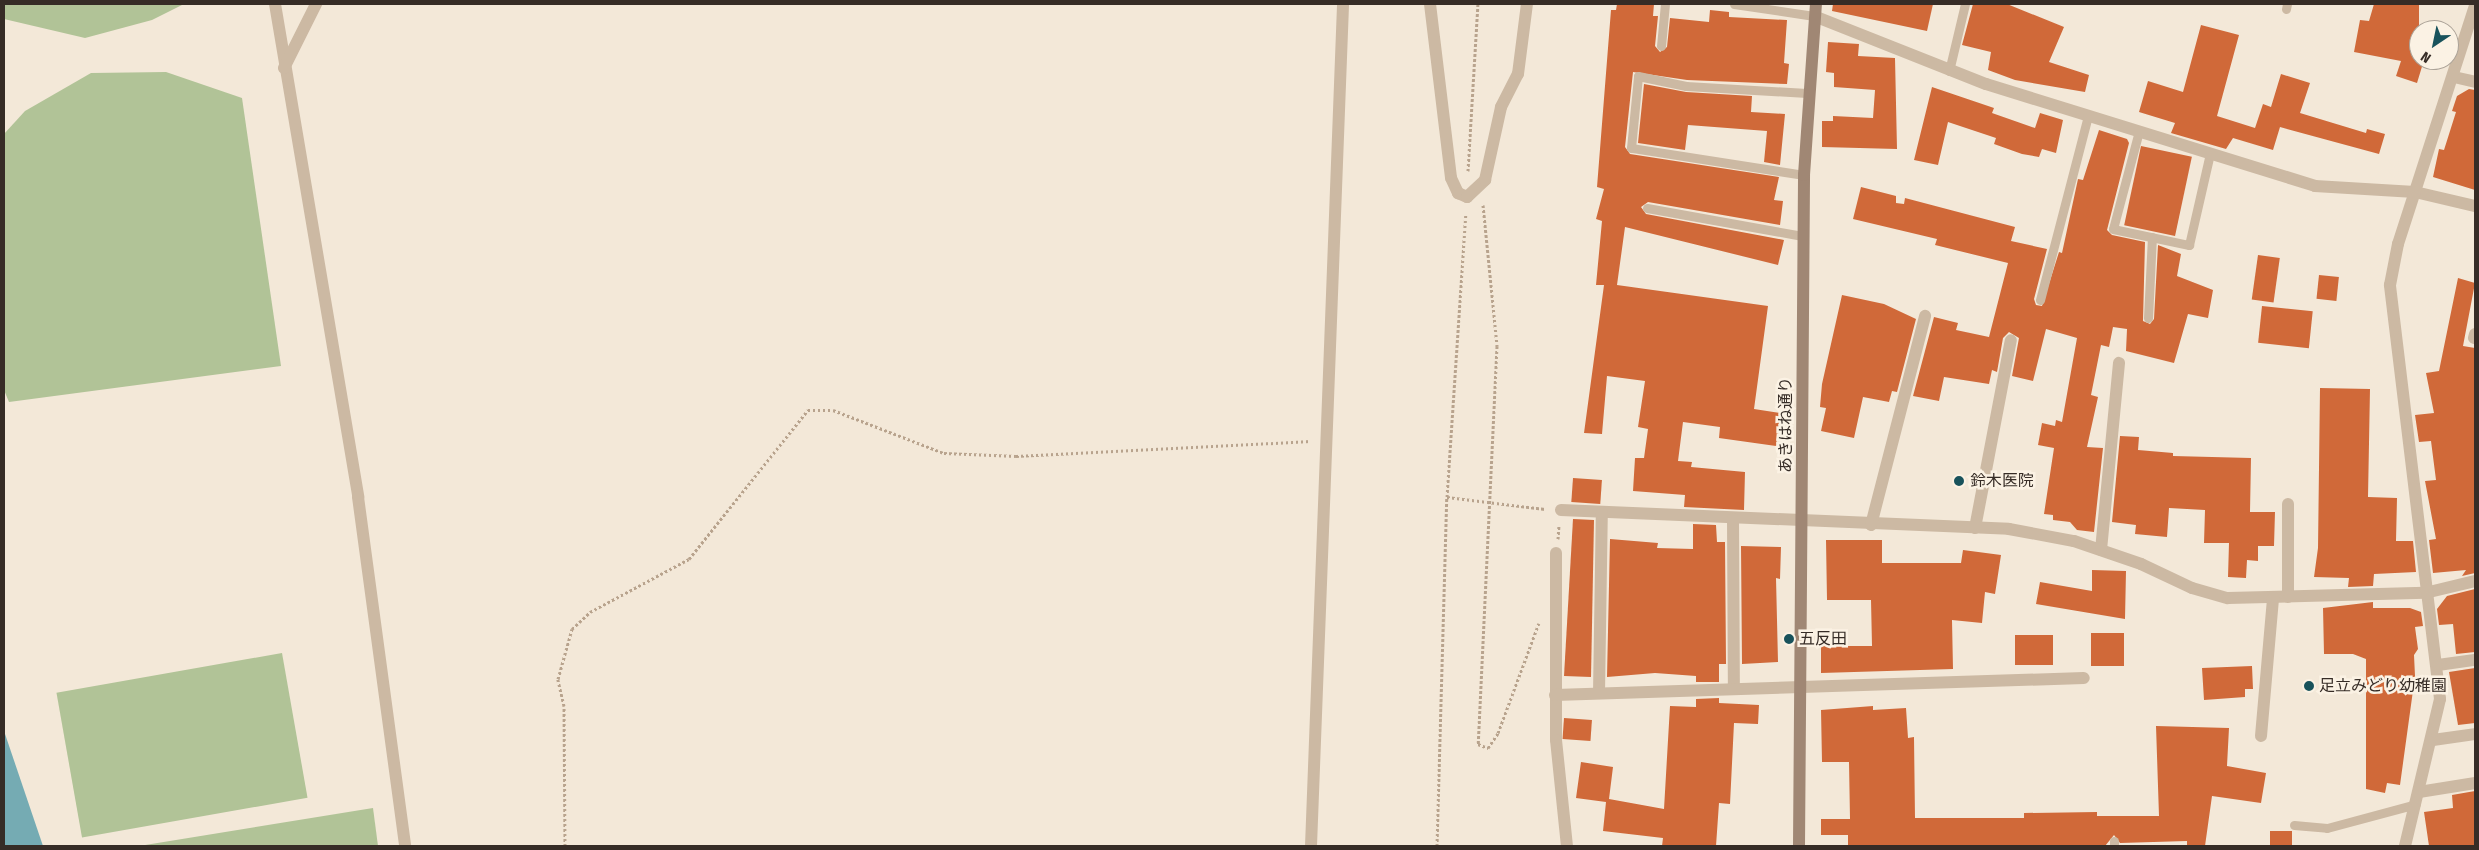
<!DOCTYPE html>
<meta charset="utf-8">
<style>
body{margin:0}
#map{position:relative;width:2479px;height:850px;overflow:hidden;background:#f3e8d8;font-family:"Fira Sans Condensed","Noto Sans JP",sans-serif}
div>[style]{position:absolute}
.green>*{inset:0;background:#b1c397;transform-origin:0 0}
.water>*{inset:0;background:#75abb3}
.building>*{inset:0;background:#d06939;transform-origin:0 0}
.path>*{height:3px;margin-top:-1.5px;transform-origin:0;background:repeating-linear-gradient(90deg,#b8a38d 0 2.5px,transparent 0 5px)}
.lane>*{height:9px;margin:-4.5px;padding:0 4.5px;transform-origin:4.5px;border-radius:4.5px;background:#ccb9a3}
.street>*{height:12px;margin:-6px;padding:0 6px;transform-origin:6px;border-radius:6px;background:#ccb9a3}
.secondary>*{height:12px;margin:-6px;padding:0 6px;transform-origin:6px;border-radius:6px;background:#a08774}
.dots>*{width:14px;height:14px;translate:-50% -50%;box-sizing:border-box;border:2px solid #fbf2e4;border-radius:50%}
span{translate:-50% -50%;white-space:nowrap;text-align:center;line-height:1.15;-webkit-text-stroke:5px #fbf2e4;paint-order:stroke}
.street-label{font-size:16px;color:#362c26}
.poi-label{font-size:16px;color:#362c26}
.left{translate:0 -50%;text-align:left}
.frame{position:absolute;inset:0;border:5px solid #362c26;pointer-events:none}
.north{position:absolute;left:2409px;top:20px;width:50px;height:50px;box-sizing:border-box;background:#fbf2e4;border:1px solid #aca398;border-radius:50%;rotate:214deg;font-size:14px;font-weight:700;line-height:20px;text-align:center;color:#362c26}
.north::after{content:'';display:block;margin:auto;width:18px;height:22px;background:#18525b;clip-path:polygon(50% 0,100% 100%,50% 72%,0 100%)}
</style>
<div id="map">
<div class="green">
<div style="clip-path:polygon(4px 4px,184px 4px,152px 20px,85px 38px,4px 19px)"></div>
<div style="clip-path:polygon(166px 72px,242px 98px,281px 366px,9px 402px,4px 390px,4px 134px,25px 111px,91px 73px)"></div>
<div style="left:282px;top:653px;width:147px;height:229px;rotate:80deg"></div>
<div style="clip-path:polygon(373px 808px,378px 846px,139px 846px)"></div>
</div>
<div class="water">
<div style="clip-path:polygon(4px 731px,43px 846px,4px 846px)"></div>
</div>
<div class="building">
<div style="clip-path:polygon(1617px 4px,1654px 4px,1653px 16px,1658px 16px,1655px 46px,1660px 52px,1667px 47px,1670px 18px,1709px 22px,1710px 10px,1729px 12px,1729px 17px,1787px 20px,1784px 63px,1789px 64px,1787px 84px,1687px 80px,1633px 72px,1625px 147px,1630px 154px,1779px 177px,1774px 200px,1783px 201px,1780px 225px,1648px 202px,1641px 207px,1646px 214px,1784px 240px,1778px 265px,1625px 227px,1617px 285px,1768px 306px,1754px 409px,1780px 413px,1776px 446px,1719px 438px,1720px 427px,1683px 422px,1678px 461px,1692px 462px,1691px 467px,1745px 472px,1744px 510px,1684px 507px,1685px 495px,1633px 491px,1635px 458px,1644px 458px,1648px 429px,1638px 427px,1645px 381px,1607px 376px,1602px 434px,1584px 433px,1604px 285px,1596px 285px,1602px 221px,1596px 219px,1604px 189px,1597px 187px,1611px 10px,1616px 10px)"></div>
<div style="clip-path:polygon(1833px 4px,1933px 4px,1927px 31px,1832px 11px)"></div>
<div style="clip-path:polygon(1973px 4px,2007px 4px,2064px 27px,2049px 62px,2089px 75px,2085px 92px,2015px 80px,1988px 70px,1991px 52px,1962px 45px)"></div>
<div style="clip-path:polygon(2374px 4px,2419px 4px,2419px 60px,2424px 60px,2417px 83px,2396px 76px,2401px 61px,2354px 52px,2360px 20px,2369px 21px)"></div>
<div style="clip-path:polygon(2201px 25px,2239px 35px,2217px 116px,2255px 128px,2263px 104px,2271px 107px,2281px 74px,2310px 83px,2300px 113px,2366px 133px,2367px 129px,2385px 134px,2379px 154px,2280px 127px,2273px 150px,2233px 138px,2226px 149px,2171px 133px,2175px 123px,2139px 112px,2148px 81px,2183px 92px)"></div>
<div style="clip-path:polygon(1828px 42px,1859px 44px,1858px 56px,1895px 58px,1897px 149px,1822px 147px,1822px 121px,1833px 121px,1833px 116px,1873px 118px,1875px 90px,1834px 87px,1834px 73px,1826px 72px)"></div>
<div style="clip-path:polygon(1644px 84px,1686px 92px,1752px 96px,1751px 112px,1785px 114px,1780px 165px,1764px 162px,1767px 131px,1688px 125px,1685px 150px,1638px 143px)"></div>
<div style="clip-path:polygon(1932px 87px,1994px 108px,1992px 113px,2035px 128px,2040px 113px,2063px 120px,2056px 153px,2042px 149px,2039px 157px,2022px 154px,1994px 144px,1996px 138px,1948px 122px,1938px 165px,1914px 160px)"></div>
<div style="clip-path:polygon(2469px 89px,2475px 90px,2475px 190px,2433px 177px,2439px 149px,2444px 150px,2456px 112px,2452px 111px,2457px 96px)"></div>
<div style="clip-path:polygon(2099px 130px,2127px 139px,2129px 143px,2107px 230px,2112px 235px,2145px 242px,2143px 321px,2150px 324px,2154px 319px,2158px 245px,2181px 254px,2177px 276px,2213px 290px,2208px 318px,2188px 314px,2174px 363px,2126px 351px,2127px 329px,2113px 327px,2109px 347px,2101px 345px,2091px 395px,2098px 397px,2087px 447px,2103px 448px,2094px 532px,2077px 530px,2070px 522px,2053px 520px,2053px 515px,2044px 514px,2054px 448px,2038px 445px,2042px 423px,2055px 426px,2056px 420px,2062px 422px,2077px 338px,2046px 329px,2033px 381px,2012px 376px,2019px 338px,2009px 332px,2003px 338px,1997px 372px,1992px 370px,1989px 384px,1944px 377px,1939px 401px,1913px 396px,1934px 317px,1958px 323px,1956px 330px,1989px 337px,2008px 263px,1935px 245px,1937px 239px,1853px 219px,1861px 187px,1896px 196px,1896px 203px,1904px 204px,1905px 198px,2015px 227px,2011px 241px,2047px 249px,2034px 299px,2036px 305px,2042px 306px,2059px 252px,2062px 253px,2078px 179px,2083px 180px)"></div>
<div style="left:2141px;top:146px;width:52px;height:81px;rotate:12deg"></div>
<div style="left:2258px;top:255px;width:22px;height:45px;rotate:8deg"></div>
<div style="left:2319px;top:275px;width:20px;height:24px;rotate:6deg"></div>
<div style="clip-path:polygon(2458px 278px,2475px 283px,2463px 346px,2475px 348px,2475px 573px,2462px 576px,2466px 570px,2433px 573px,2429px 540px,2436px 539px,2425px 481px,2436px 480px,2431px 441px,2419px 442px,2415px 415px,2434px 413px,2426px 373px,2439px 371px)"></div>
<div style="clip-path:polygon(1842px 295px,1884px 304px,1916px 319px,1897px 392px,1892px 391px,1889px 402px,1863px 397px,1854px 438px,1821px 431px,1826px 408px,1820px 407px,1822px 384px)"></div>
<div style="left:2262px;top:306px;width:51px;height:37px;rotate:6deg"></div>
<div style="clip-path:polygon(2320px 388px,2370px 389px,2368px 497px,2397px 498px,2396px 541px,2413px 541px,2416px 572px,2374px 574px,2373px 586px,2348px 587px,2349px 578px,2314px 577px,2318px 548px)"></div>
<div style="clip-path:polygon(2120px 436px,2139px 437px,2138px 450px,2173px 453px,2173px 456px,2251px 458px,2250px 512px,2275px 512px,2274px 546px,2258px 546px,2258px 561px,2247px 560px,2246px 578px,2228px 577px,2229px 543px,2204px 543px,2205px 510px,2169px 508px,2167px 537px,2135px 534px,2136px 525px,2112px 522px)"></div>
<div style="left:1573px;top:478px;width:29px;height:24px;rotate:4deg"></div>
<div style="clip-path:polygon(1573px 519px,1594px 520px,1591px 677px,1564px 676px)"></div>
<div style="clip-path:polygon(1693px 524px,1716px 525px,1717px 542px,1725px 542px,1726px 664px,1719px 664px,1719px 682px,1696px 682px,1696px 676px,1655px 673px,1607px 677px,1610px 539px,1658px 543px,1657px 548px,1693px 549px)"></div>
<div style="clip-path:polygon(1826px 540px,1882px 540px,1882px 563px,1961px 563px,1963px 550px,2001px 555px,1995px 594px,1985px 592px,1982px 623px,1952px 620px,1953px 669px,1821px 673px,1821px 646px,1872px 646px,1871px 600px,1827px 600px)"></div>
<div style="clip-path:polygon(1741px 546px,1781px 547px,1780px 579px,1776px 578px,1778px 662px,1742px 664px)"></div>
<div style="clip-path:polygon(2092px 570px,2126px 571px,2125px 619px,2036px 604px,2040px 582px,2092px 591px)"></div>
<div style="clip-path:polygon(2475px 589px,2475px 652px,2456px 654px,2453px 624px,2439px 625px,2437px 609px,2447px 596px)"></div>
<div style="clip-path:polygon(2373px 602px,2373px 608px,2410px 608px,2421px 612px,2423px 626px,2415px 627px,2418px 649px,2414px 655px,2415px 676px,2400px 785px,2387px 783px,2385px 793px,2366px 789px,2366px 659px,2353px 654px,2324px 654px,2323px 608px)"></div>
<div style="left:2124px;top:633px;width:33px;height:33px;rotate:90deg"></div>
<div style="left:2015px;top:635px;width:38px;height:30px"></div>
<div style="clip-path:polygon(2252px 666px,2253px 689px,2245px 689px,2245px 697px,2204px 700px,2202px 668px)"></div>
<div style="clip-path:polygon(2475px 668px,2475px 723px,2458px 725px,2449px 672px)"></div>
<div style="clip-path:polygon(1719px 698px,1719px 703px,1759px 705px,1758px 724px,1734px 723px,1730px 804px,1719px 803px,1716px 846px,1662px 846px,1663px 838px,1603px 831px,1606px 802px,1576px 798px,1581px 762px,1613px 767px,1609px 799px,1664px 809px,1670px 706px,1696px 707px,1696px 699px)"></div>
<div style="clip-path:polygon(1873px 706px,1873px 710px,1906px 708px,1908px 738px,1914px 737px,1915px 818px,2024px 818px,2024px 813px,2097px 812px,2097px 816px,2159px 816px,2156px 726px,2229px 728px,2227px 766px,2266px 773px,2261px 803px,2212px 796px,2205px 846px,2187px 846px,2187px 841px,2120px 843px,2114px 835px,2105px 846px,1848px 846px,1848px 835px,1821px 835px,1821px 819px,1850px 819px,1849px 762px,1822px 762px,1821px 710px)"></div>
<div style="left:1564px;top:718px;width:28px;height:21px;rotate:4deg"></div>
<div style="clip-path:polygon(2475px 791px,2475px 846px,2429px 846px,2424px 812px,2453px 808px,2452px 795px)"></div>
<div style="left:2270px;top:831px;width:22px;height:15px"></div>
</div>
<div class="path">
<div style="left:1468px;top:171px;width:167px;rotate:-86.6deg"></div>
<div style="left:1483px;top:205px;width:142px;rotate:84.3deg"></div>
<div style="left:1497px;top:346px;width:398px;rotate:92.7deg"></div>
<div style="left:1478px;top:744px;width:11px;rotate:22deg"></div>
<div style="left:1488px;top:748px;width:18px;rotate:-56deg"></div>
<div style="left:1498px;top:733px;width:117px;rotate:-69.6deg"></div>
<div style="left:1447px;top:497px;width:99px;rotate:7deg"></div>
<div style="left:1558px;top:539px;width:14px;rotate:-86deg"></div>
<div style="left:565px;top:846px;width:140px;rotate:-90.4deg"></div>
<div style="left:564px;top:706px;width:28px;rotate:-103deg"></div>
<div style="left:558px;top:679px;width:52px;rotate:-74.4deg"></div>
<div style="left:572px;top:629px;width:25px;rotate:-43deg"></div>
<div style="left:590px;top:612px;width:112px;rotate:-28.2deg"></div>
<div style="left:689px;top:559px;width:191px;rotate:-51.4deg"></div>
<div style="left:808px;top:410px;width:25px"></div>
<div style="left:833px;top:410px;width:119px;rotate:21.2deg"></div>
<div style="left:944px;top:453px;width:72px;rotate:2.4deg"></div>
<div style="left:1016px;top:456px;width:295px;rotate:-2.9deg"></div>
<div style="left:1437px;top:846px;width:349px;rotate:-88.4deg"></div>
<div style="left:1447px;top:497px;width:285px;rotate:-86.2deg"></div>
</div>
<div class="lane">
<div style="left:1734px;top:4px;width:81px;rotate:8.5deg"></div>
<div style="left:2286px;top:9px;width:5px;rotate:-79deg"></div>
<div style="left:1661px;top:46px;width:42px;rotate:-84.6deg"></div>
<div style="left:1949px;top:71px;width:69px;rotate:-76.6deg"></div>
<div style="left:2139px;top:131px;width:101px;rotate:104.9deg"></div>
<div style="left:2113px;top:229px;width:78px;rotate:11.9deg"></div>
<div style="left:2189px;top:245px;width:94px;rotate:-77.1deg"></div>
<div style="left:1804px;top:175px;width:175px;rotate:-171.1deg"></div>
<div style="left:1631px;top:148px;width:72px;rotate:-84.4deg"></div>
<div style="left:1638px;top:76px;width:49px;rotate:11.8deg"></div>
<div style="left:1686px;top:86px;width:121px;rotate:3.3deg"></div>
<div style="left:1647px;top:208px;width:158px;rotate:10.2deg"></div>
<div style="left:2040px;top:300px;width:190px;rotate:-75.4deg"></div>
<div style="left:2148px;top:318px;width:81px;rotate:-87.2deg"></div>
<div style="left:2294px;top:825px;width:33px;rotate:5deg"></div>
<div style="left:2327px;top:828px;width:92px;rotate:-15.1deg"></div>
<div style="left:2114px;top:841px;width:5px;rotate:90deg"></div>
</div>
<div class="street">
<div style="left:275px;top:4px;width:500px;rotate:80.4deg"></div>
<div style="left:358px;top:497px;width:352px;rotate:82.3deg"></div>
<div style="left:1430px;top:4px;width:175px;rotate:83.1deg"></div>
<div style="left:1451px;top:178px;width:17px;rotate:65deg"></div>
<div style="left:1458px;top:193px;width:10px;rotate:24deg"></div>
<div style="left:1467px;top:197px;width:25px;rotate:-43deg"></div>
<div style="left:1485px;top:180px;width:75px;rotate:-77.6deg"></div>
<div style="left:1501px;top:107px;width:37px;rotate:-63deg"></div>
<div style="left:1518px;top:74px;width:71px;rotate:-82.7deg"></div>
<div style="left:1814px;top:16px;width:185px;rotate:21.6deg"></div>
<div style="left:1986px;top:84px;width:344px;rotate:17.2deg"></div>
<div style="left:2315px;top:186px;width:100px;rotate:3.4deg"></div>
<div style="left:2415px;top:192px;width:62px;rotate:13.1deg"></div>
<div style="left:284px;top:68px;width:72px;rotate:-63.4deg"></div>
<div style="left:2454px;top:77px;width:22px;rotate:13deg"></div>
<div style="left:2474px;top:338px;width:4px;rotate:-76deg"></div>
<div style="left:2288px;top:504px;width:93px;rotate:90deg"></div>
<div style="left:1561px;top:510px;width:448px;rotate:2.4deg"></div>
<div style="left:2009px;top:529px;width:66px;rotate:10.5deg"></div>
<div style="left:2074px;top:541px;width:71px;rotate:18.9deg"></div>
<div style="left:2141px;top:564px;width:56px;rotate:25.2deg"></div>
<div style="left:2192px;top:588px;width:37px;rotate:16deg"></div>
<div style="left:2228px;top:598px;width:197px;rotate:-1.5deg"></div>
<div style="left:2425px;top:593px;width:51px;rotate:-13.5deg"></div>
<div style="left:1733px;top:519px;width:169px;rotate:89.7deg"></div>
<div style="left:1871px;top:525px;width:216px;rotate:-75.5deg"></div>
<div style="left:1975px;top:528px;width:191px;rotate:-79.2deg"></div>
<div style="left:2101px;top:550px;width:188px;rotate:-84.5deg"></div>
<div style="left:1556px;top:553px;width:187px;rotate:90deg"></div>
<div style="left:1556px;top:740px;width:107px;rotate:84.1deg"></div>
<div style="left:2438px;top:665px;width:37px;rotate:-8deg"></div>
<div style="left:1599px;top:693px;width:181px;rotate:-89.1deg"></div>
<div style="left:1555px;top:695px;width:529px;rotate:-1.84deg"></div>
<div style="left:2261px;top:736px;width:139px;rotate:-85deg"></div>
<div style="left:2433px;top:740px;width:42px;rotate:-8.1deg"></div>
<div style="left:2419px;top:792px;width:57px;rotate:-9.1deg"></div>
<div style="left:1311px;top:846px;width:843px;rotate:-87.82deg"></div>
<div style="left:2405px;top:846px;width:151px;rotate:-76.6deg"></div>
<div style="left:2440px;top:699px;width:417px;rotate:-96.9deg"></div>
<div style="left:2390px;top:285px;width:42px;rotate:-79deg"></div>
<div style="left:2398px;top:244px;width:250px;rotate:-72.1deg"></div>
</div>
<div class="secondary">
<div style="left:1799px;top:846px;width:671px;rotate:-89.57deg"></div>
<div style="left:1804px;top:175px;width:171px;rotate:-86deg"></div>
</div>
<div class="dots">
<div style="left:1959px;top:481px;background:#18525b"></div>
<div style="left:1789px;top:639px;background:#18525b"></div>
<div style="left:2309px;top:686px;background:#18525b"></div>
</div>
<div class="street-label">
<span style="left:1786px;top:425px;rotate:-90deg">あきはね通り</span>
</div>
<div class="poi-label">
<span class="left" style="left:1970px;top:481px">鈴木医院</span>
<span class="left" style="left:1799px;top:639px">五反田</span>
<span class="left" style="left:2319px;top:686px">足立みどり幼稚園</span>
</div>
<div class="frame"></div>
<div class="north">N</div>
</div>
